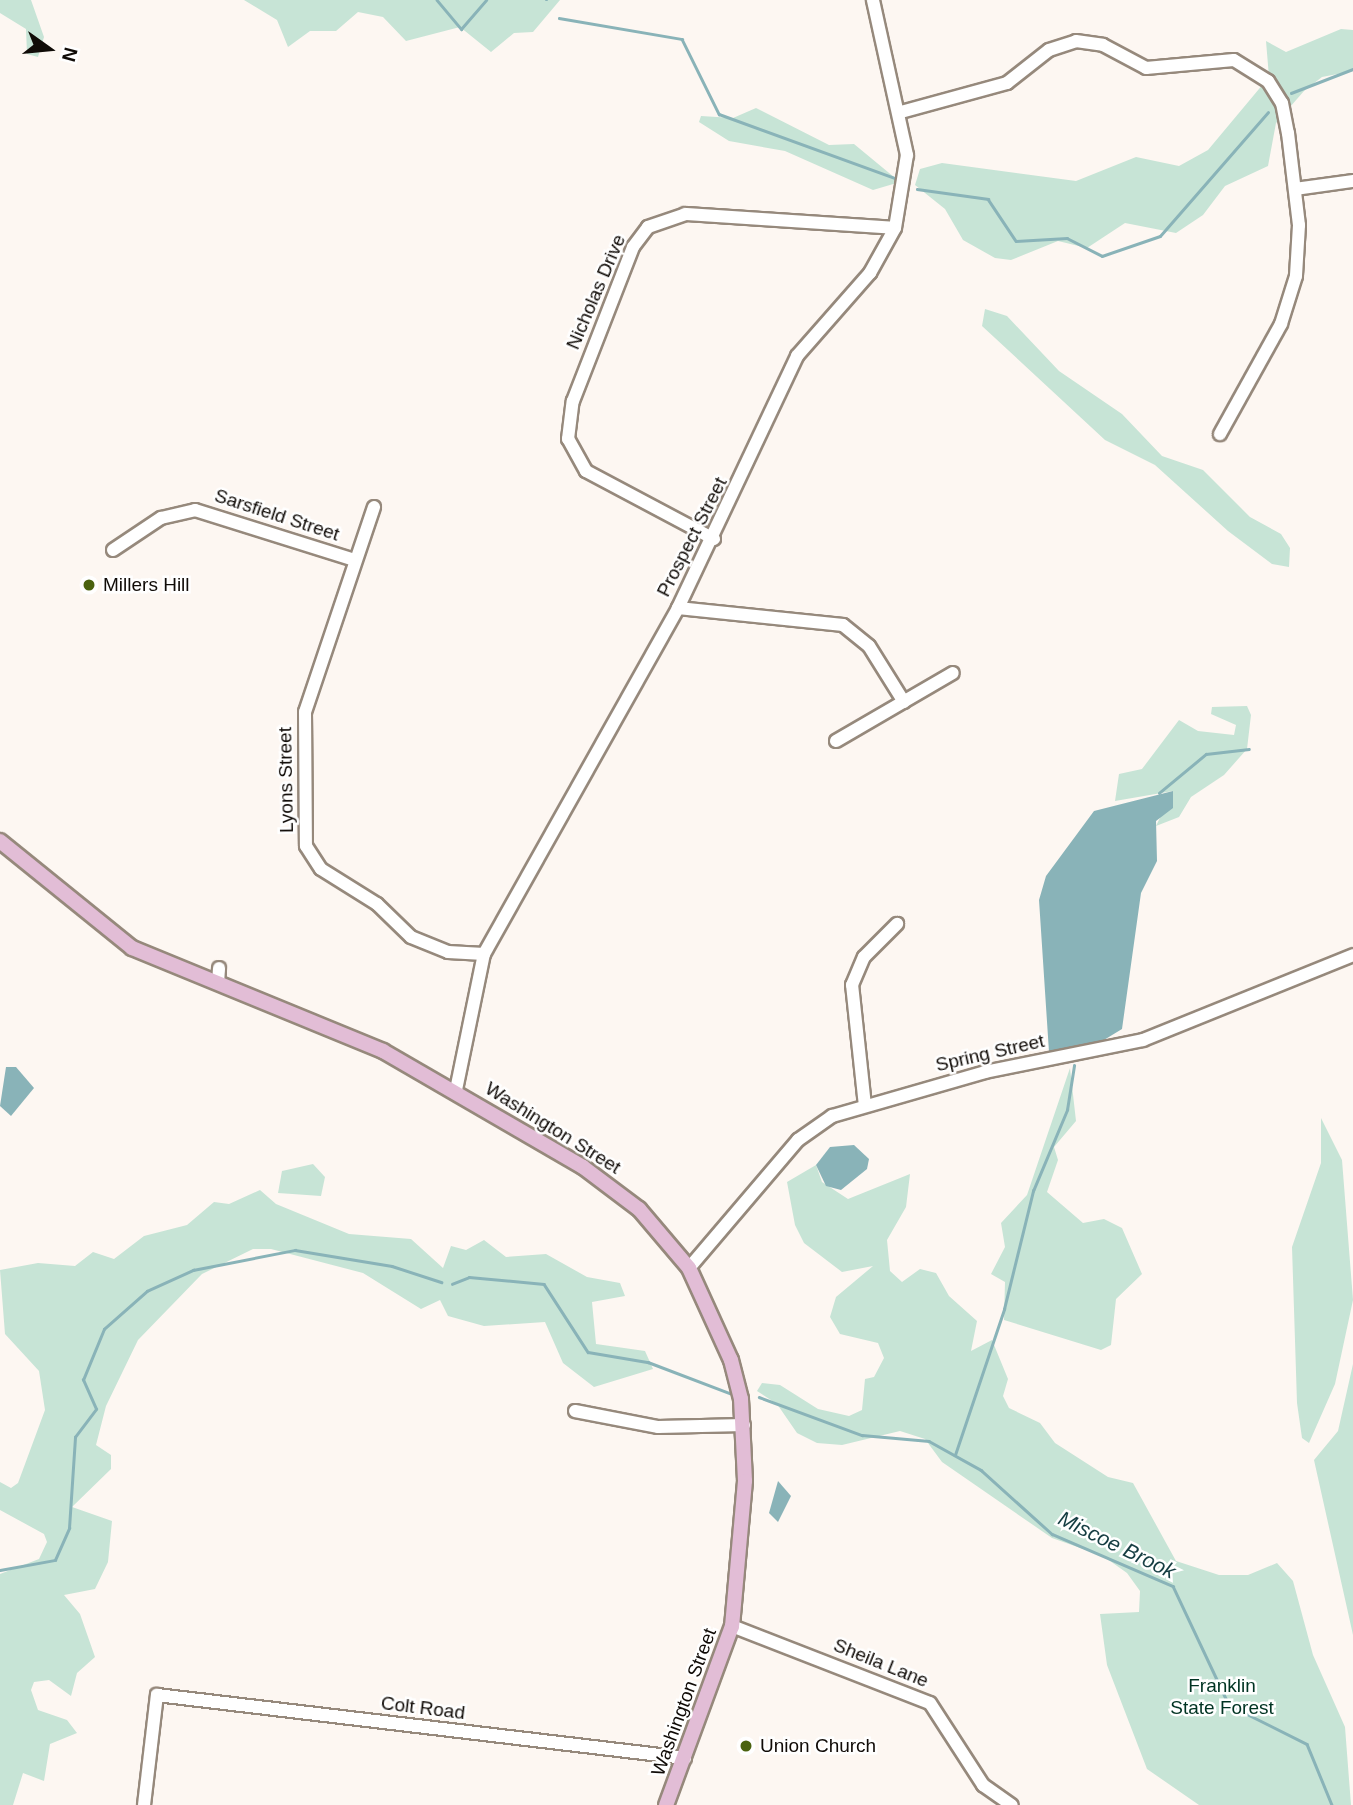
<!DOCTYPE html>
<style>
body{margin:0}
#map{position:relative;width:1353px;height:1805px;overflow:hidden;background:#fdf7f2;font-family:Arial,sans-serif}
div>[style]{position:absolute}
.green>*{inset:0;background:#c7e4d6}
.water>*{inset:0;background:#89b3b8}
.stream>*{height:2.5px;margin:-1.25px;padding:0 1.25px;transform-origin:1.25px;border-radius:1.25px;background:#89b3b8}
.roads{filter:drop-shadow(2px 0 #96897c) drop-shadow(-2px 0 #96897c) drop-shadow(0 2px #96897c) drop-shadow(0 -2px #96897c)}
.minor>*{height:12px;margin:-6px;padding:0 6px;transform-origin:6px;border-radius:6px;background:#fff}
.major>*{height:14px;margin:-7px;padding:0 7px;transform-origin:7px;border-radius:7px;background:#e2bdd6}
.dots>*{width:19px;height:19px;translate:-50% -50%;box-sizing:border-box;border:4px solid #fff;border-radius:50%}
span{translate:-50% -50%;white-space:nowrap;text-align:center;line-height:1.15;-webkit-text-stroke:5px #fff;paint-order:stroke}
.street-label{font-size:19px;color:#100b07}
.poi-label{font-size:19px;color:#100b07}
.left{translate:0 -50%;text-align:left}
.park-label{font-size:19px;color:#032}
.water-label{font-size:21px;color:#153d42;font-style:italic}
.north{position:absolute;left:14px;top:14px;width:70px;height:70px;-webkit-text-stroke:5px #fff;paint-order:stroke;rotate:105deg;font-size:19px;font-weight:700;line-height:28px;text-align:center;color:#100b07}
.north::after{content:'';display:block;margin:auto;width:24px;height:32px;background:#100b07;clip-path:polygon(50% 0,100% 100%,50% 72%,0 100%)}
</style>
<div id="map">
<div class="green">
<div style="clip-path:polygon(0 0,31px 0,44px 37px,38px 57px,27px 54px,26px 29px,0 13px)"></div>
<div style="clip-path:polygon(244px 0,560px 0,533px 32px,514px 33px,491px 52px,460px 27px,406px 41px,383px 17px,358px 12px,336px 31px,310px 31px,288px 47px,277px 20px)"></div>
<div style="clip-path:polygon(1341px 29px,1353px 30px,1353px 71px,1322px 77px,1304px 91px,1276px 123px,1268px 166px,1225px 186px,1203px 215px,1176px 233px,1125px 223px,1087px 248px,1058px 241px,1011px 260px,995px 258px,963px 240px,945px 209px,915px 185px,920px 169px,942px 163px,1076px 181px,1136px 157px,1179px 166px,1208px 150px,1269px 77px,1266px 41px,1286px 52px)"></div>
<div style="clip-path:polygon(756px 108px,829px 145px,854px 144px,900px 182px,873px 190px,785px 151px,729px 141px,699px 122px,701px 116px,733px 118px)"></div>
<div style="clip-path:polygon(985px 309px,1007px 316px,1059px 371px,1122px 414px,1162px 456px,1203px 470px,1250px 517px,1281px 534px,1290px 548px,1289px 567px,1272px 564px,1228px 531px,1155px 465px,1105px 440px,982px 326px)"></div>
<div style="clip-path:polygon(1212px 707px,1247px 706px,1251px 715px,1247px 749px,1224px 775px,1191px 797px,1179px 817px,1156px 826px,1173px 791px,1115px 801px,1119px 774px,1142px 769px,1179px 720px,1198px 731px,1234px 735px,1236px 725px,1211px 714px)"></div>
<div style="clip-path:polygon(1070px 1068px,1076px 1121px,1054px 1147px,1058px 1160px,1047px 1192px,1083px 1223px,1104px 1219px,1122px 1228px,1142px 1274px,1116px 1299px,1111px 1345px,1101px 1350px,1004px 1320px,1005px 1282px,991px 1274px,1005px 1247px,1001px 1223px,1027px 1195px)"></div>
<div style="clip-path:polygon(1321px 1118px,1342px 1160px,1353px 1300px,1335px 1384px,1309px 1443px,1302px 1438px,1297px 1403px,1292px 1247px,1321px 1163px)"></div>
<div style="clip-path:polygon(313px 1164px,325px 1177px,321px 1196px,278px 1193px,282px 1171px)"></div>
<div style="clip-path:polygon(816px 1165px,822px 1182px,848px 1199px,910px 1174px,906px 1207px,887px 1240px,890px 1271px,902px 1282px,920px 1269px,936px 1273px,949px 1296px,977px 1321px,971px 1351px,992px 1340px,1008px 1379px,1003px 1396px,1009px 1408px,1040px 1423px,1055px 1443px,1108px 1477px,1133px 1483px,1176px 1561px,1219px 1575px,1248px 1575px,1277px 1563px,1293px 1581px,1313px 1655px,1345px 1727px,1351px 1805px,1199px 1805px,1147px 1769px,1107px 1665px,1100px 1614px,1139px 1612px,1140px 1591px,1127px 1573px,1103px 1556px,1052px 1538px,942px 1462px,925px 1439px,900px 1431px,842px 1445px,817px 1443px,797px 1433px,777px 1404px,757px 1391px,762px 1383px,780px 1385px,818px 1409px,849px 1416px,862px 1410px,865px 1379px,874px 1377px,884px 1358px,878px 1343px,840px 1334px,830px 1317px,836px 1297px,873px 1266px,842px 1272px,804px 1243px,795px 1225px,787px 1182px)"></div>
<div style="clip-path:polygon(260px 1190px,276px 1204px,349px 1234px,411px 1239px,443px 1268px,451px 1246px,466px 1250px,484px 1240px,506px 1257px,546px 1254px,587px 1277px,620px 1283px,625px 1296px,592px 1302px,596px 1344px,645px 1351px,653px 1369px,594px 1387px,563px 1363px,545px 1322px,484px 1326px,448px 1316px,440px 1300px,421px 1309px,363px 1273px,271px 1249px,253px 1249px,202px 1274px,138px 1340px,106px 1406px,96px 1445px,111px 1455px,111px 1469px,72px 1507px,112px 1521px,108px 1562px,95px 1589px,64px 1595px,80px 1614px,95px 1657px,77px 1673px,71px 1696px,49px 1680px,34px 1682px,31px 1690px,38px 1710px,67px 1720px,77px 1733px,50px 1744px,44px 1781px,23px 1773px,13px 1805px,0 1805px,0 1574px,39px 1559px,47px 1542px,44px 1534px,0 1510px,0 1482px,11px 1488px,18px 1483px,45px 1410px,39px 1371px,5px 1334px,0 1270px,38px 1263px,75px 1266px,93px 1252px,114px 1259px,144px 1236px,187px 1225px,214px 1202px,229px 1204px)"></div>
<div style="clip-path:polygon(1353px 1364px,1353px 1635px,1314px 1460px,1338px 1431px)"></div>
</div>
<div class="water">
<div style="clip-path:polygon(1173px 791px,1173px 808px,1156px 821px,1157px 861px,1141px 893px,1122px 1029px,1099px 1043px,1049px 1052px,1039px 900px,1046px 876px,1094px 811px)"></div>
<div style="clip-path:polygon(6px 1067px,16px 1067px,34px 1088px,11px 1116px,0 1106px)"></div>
<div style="clip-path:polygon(854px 1145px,869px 1159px,867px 1169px,841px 1190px,826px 1186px,816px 1165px,830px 1147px)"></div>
<div style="clip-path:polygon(778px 1481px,791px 1496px,778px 1522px,769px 1513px)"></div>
</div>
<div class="stream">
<div style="left:437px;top:0;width:38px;rotate:50deg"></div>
<div style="left:461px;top:29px;width:38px;rotate:-49deg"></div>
<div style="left:546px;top:0;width:1px"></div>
<div style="left:559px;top:18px;width:125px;rotate:9.7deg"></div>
<div style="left:682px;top:39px;width:84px;rotate:63.7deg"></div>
<div style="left:719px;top:114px;width:190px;rotate:20deg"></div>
<div style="left:1291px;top:93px;width:66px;rotate:-21.2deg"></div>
<div style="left:917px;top:189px;width:72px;rotate:8deg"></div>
<div style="left:988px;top:199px;width:50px;rotate:56.3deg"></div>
<div style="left:1016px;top:241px;width:51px;rotate:-3.4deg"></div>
<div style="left:1067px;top:238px;width:39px;rotate:27deg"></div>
<div style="left:1102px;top:256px;width:61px;rotate:-19deg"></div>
<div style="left:1160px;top:236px;width:164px;rotate:-48.9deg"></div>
<div style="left:1159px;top:793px;width:61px;rotate:-39.7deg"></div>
<div style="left:1206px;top:754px;width:43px;rotate:-6.6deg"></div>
<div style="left:452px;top:1284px;width:18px;rotate:-22deg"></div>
<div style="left:469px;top:1277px;width:75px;rotate:5.3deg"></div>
<div style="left:544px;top:1284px;width:81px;rotate:57.1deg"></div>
<div style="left:588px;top:1352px;width:61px;rotate:9.5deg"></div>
<div style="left:648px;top:1362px;width:87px;rotate:20.9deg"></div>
<div style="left:759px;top:1397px;width:110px;rotate:20.3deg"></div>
<div style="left:862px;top:1435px;width:67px;rotate:5.1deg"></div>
<div style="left:929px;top:1441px;width:60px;rotate:29.1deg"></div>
<div style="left:981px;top:1470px;width:96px;rotate:42deg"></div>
<div style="left:1052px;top:1534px;width:132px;rotate:23.3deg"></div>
<div style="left:1173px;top:1586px;width:132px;rotate:64.8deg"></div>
<div style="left:1229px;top:1705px;width:87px;rotate:26.6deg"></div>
<div style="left:1307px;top:1744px;width:66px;rotate:67.7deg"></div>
<div style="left:955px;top:1455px;width:154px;rotate:-71.4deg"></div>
<div style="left:1004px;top:1309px;width:122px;rotate:-76.2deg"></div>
<div style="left:1033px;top:1191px;width:88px;rotate:-67.2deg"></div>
<div style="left:1067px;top:1110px;width:45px;rotate:-81deg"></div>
<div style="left:0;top:1570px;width:56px;rotate:-10.3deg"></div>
<div style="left:55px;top:1560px;width:35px;rotate:-66deg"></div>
<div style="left:69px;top:1528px;width:91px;rotate:-86.2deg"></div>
<div style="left:75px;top:1437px;width:35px;rotate:-53deg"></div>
<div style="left:96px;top:1409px;width:32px;rotate:-114deg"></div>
<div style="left:83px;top:1380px;width:55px;rotate:-67.6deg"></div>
<div style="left:104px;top:1329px;width:57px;rotate:-41.5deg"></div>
<div style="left:147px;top:1291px;width:51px;rotate:-24.5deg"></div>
<div style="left:193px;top:1270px;width:104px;rotate:-11.1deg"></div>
<div style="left:295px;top:1250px;width:98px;rotate:9.4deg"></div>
<div style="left:392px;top:1266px;width:52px;rotate:18.1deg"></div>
</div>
<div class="roads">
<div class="minor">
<div style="left:901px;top:112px;width:110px;rotate:-15.3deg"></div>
<div style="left:1007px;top:83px;width:53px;rotate:-38.2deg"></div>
<div style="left:1049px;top:50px;width:28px;rotate:-18deg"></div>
<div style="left:1076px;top:41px;width:27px;rotate:8deg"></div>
<div style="left:1103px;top:45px;width:49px;rotate:28.1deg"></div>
<div style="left:1146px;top:68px;width:88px;rotate:-5.2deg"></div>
<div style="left:1234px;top:60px;width:40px;rotate:32deg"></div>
<div style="left:1268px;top:81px;width:26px;rotate:58deg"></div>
<div style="left:1282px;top:103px;width:31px;rotate:79deg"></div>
<div style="left:1288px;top:133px;width:93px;rotate:83.2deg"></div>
<div style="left:1299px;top:225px;width:51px;rotate:93.4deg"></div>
<div style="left:1296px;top:276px;width:50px;rotate:107.4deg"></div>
<div style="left:1281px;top:324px;width:126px;rotate:119deg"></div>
<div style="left:1295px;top:189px;width:59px;rotate:-7.9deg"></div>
<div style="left:374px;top:507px;width:216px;rotate:108.6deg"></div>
<div style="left:305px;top:712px;width:134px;rotate:89.6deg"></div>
<div style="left:306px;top:846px;width:27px;rotate:57deg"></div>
<div style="left:321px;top:869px;width:66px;rotate:32deg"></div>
<div style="left:377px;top:904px;width:47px;rotate:44.1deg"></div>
<div style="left:411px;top:937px;width:40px;rotate:22deg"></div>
<div style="left:448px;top:952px;width:36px;rotate:3deg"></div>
<div style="left:714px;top:539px;width:145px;rotate:-152deg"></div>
<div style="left:586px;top:471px;width:37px;rotate:-119deg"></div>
<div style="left:568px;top:439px;width:38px;rotate:-83deg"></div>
<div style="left:573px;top:401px;width:165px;rotate:-68.7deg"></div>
<div style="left:633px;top:247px;width:25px;rotate:-53deg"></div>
<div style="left:648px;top:227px;width:39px;rotate:-19deg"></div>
<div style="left:685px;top:214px;width:210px;rotate:3.8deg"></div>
<div style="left:113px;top:550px;width:58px;rotate:-33.7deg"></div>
<div style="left:161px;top:518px;width:35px;rotate:-13deg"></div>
<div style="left:195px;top:510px;width:168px;rotate:17.4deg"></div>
<div style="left:678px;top:608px;width:166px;rotate:5.9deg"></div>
<div style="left:843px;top:625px;width:33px;rotate:39deg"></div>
<div style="left:869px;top:646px;width:66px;rotate:58deg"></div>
<div style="left:836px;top:741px;width:135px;rotate:-30.2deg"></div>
<div style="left:218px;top:983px;width:15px;rotate:-86deg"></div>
<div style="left:456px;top:1090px;width:139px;rotate:-78.4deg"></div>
<div style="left:484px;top:954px;width:397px;rotate:-60.7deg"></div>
<div style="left:678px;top:608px;width:279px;rotate:-64.7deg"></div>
<div style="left:797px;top:356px;width:111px;rotate:-48.7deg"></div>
<div style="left:870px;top:273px;width:51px;rotate:-60.9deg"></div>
<div style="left:895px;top:228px;width:74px;rotate:-80.7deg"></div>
<div style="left:907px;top:155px;width:159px;rotate:-102.4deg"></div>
<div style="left:865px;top:1106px;width:122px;rotate:-96.1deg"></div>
<div style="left:852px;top:985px;width:30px;rotate:-67deg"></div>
<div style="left:864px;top:957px;width:47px;rotate:-45deg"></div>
<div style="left:689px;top:1268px;width:168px;rotate:-49.6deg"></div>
<div style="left:798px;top:1140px;width:42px;rotate:-35.2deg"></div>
<div style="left:832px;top:1116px;width:159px;rotate:-16deg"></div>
<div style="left:985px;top:1072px;width:161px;rotate:-11.4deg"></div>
<div style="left:1143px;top:1040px;width:227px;rotate:-22deg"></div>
<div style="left:575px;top:1411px;width:85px;rotate:10.9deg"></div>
<div style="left:658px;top:1427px;width:86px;rotate:-1.3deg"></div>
<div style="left:732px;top:1626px;width:212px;rotate:21.3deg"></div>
<div style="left:930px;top:1703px;width:98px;rotate:57.1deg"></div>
<div style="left:983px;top:1785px;width:35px;rotate:35deg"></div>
<div style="left:144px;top:1805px;width:111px;rotate:-83.3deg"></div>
<div style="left:157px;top:1695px;width:532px;rotate:6.8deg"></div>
</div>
<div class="major">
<div style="left:0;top:841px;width:170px;rotate:39deg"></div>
<div style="left:132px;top:948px;width:271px;rotate:22.3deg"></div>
<div style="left:383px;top:1051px;width:231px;rotate:30.1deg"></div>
<div style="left:583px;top:1167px;width:70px;rotate:36.9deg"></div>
<div style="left:639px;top:1209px;width:77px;rotate:49.7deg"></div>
<div style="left:689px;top:1268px;width:101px;rotate:65.5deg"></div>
<div style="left:731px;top:1360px;width:40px;rotate:75.6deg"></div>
<div style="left:741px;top:1399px;width:82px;rotate:87.2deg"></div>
<div style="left:745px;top:1481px;width:146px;rotate:95.1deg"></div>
<div style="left:732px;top:1626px;width:191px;rotate:110.2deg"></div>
</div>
</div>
<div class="dots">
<div style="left:89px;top:585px;background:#4a620f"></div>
<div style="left:746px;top:1746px;background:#4a620f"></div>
</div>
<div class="street-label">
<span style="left:596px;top:292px;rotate:-67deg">Nicholas Drive</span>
<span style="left:277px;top:515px;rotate:18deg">Sarsfield Street</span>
<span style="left:692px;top:537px;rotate:-63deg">Prospect Street</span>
<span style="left:286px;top:780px;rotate:-91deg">Lyons Street</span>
<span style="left:990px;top:1053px;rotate:-13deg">Spring Street</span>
<span style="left:553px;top:1128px;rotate:32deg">Washington Street</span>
<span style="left:881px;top:1663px;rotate:22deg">Sheila Lane</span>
<span style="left:684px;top:1702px;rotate:-70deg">Washington Street</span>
<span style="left:423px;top:1708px;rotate:7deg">Colt Road</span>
</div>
<div class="poi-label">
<span class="left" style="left:103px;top:585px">Millers Hill</span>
<span class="left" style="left:760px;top:1746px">Union Church</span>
</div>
<div class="park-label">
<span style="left:1222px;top:1697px">Franklin<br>State Forest</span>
</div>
<div class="water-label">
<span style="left:1117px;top:1545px;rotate:26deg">Miscoe Brook</span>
</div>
<div class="north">N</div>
</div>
